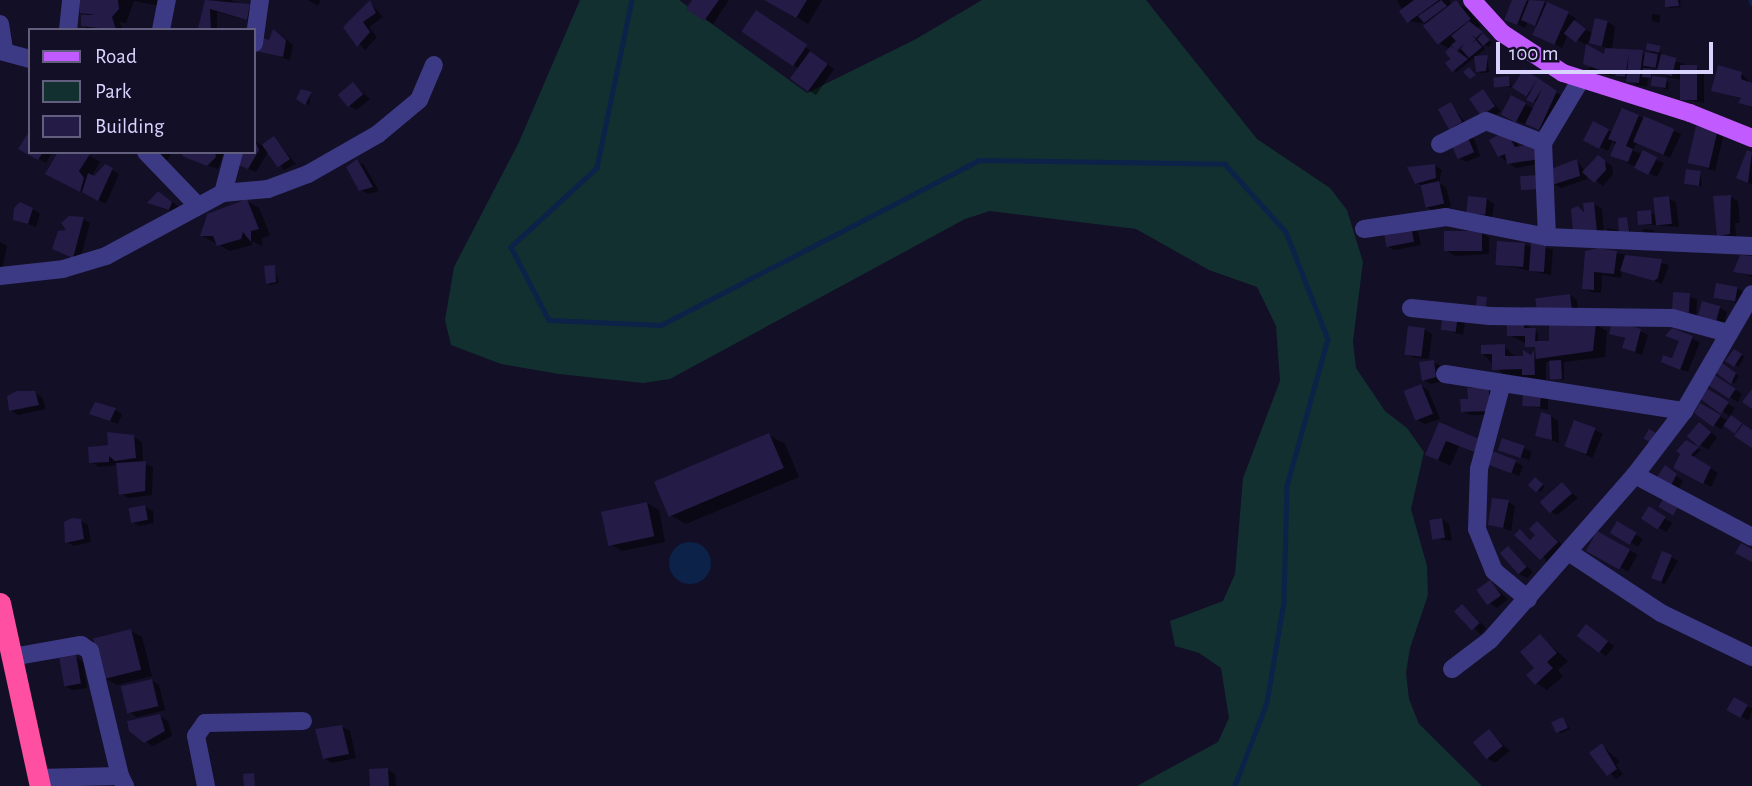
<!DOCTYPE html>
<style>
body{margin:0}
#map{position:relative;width:1752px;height:786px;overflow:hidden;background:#130f26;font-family:"Alegreya Sans",sans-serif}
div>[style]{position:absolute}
.green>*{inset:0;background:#12302f}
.water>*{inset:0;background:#0c2248}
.round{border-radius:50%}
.shadow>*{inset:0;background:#0007;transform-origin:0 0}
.stream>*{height:4.5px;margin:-2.25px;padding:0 2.25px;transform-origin:2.25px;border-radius:2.25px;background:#0c2248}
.building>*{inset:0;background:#241b47;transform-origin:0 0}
.minor>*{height:18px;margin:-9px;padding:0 9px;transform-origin:9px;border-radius:9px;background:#3d3a85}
.major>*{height:18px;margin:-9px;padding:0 9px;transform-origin:9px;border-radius:9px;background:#c25bff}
.highway>*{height:21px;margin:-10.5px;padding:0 10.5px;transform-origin:10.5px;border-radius:10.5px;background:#ff4fa3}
span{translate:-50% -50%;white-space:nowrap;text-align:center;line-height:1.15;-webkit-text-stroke:6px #130f26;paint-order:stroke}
.legend{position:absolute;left:28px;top:28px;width:228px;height:126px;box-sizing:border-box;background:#130f26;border:2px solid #625e7d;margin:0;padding:9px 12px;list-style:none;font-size:21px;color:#d9d4ff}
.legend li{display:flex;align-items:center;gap:14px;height:35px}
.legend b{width:35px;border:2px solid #625e7d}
.scale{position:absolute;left:1496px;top:42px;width:217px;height:32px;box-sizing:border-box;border:4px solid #d9d4ff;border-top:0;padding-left:9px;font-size:21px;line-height:24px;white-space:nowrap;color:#d9d4ff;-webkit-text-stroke:5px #130f26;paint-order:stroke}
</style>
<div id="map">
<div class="green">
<div style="clip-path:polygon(580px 0,679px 0,807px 93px,916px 39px,982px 0,1146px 0,1257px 139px,1330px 188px,1347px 210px,1363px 262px,1353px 341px,1356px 368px,1385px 411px,1407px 428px,1424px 452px,1411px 509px,1427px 566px,1428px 595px,1410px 648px,1406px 673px,1409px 699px,1419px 724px,1482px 786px,1137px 786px,1218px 742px,1229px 718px,1221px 668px,1199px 653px,1175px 646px,1170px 621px,1223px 601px,1235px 574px,1243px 478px,1280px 381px,1276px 326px,1257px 287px,1209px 270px,1136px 229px,990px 211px,965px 219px,670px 379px,643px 383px,559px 374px,501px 364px,451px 345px,445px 320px,454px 267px,519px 142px)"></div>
</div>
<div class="water">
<div class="round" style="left:669px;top:542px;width:42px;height:42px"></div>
</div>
<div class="shadow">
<div style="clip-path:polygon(83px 0,166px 0,165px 7px,134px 1px,126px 23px,119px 22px,124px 30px,90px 30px,82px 25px,91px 17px,82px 12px)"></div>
<div style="clip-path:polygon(230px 0,256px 10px,254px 22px,217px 12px,217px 30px,200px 27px,206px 1px)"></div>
<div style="clip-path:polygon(308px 0,321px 0,318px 6px)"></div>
<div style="clip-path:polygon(695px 0,729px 0,713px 24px,689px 8px)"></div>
<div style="clip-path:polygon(768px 0,822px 0,808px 24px)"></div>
<div style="clip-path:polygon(1397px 0,1449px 0,1452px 6px,1456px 3px,1468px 9px,1481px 26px,1477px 30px,1492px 43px,1488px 47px,1481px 43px,1485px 49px,1456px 72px,1448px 56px,1468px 46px,1464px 42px,1447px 52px,1450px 49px,1439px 43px,1428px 24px,1409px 21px)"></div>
<div style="clip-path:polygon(1514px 0,1544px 2px,1576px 18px,1574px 22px,1593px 34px,1586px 45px,1568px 34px,1562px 48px,1542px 38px,1538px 26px,1528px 22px,1525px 28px,1506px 19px)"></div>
<div style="clip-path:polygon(1666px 0,1680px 0,1681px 7px,1670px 8px)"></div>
<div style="clip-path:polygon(369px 1px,383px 17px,369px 27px,377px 37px,365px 50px,345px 27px)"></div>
<div style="clip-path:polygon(1652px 14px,1660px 15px,1660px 23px,1652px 21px)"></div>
<div style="clip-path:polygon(768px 19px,834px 69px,816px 95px,809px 91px,799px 69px,744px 31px)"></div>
<div style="clip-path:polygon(1608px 22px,1615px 27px,1612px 50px,1658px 56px,1647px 49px,1660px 48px,1661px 56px,1704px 71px,1704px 103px,1682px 99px,1682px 80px,1667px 77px,1660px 69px,1649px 67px,1653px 78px,1669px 82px,1668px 90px,1652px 85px,1653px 79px,1648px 78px,1647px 87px,1636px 85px,1628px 79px,1587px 70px,1605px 57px,1607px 48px,1593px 43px)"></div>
<div style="clip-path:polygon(281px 35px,293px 45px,290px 60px,258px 50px)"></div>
<div style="clip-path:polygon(1487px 56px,1489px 72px,1481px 73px,1478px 71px)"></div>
<div style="clip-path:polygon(1525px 71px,1563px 97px,1547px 133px,1510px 118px,1511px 97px,1534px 109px,1537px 103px,1514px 87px)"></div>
<div style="clip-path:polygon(1741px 73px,1752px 85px,1752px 108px,1740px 103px,1742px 99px,1713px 90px)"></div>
<div style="clip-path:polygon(1509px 78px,1512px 87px,1495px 86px)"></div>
<div style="clip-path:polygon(353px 84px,370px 99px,356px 110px,349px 105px)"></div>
<div style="clip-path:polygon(1483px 91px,1501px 111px,1489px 119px,1482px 114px)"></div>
<div style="clip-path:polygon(311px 93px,309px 105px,298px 98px)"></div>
<div style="clip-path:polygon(1451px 104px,1468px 126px,1458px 132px,1451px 128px)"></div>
<div style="clip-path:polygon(1638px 116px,1681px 134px,1670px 158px,1637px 142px,1633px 151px,1664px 163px,1657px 177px,1620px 159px,1613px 140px,1608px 151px,1593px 144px,1593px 124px,1613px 133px)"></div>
<div style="clip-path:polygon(1716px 133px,1723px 137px,1715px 171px,1688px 162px)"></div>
<div style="clip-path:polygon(1466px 135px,1474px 139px,1480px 156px,1466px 162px,1458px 157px)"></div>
<div style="clip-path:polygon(1514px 137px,1520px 148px,1546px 162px,1516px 168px,1499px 156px,1491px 141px)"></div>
<div style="clip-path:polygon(274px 138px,296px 164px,284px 170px,268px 152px,256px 172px,244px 167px,254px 152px,254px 141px,262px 145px)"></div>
<div style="clip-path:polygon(21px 148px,30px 152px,52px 152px,46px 163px)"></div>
<div style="clip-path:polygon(61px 152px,83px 152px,100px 162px,88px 182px,105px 166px,119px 174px,106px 204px,59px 180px)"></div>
<div style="clip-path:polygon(154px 152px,172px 152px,167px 161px)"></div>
<div style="clip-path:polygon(185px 152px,224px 152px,218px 169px,192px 160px)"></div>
<div style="clip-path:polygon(1748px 152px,1752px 153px,1752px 184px,1745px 182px)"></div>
<div style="clip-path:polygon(1598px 157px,1612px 166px,1613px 174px,1603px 186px,1586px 172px,1587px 179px,1561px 188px,1554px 184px,1577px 161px,1585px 171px)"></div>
<div style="clip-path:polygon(357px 161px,364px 165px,379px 191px,368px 194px,361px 190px)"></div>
<div style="clip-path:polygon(1435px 166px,1442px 170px,1439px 183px,1446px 187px,1451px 207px,1434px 211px,1426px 207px,1422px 186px,1417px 183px)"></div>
<div style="clip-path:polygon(1700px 172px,1702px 186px,1689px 185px)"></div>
<div style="clip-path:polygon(1731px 197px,1738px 201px,1740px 223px,1735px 223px,1736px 238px,1726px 239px,1719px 235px)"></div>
<div style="clip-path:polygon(166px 198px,179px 207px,176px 213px,150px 203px)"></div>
<div style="clip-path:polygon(1668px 198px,1676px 202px,1679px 227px,1639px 224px,1650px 212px,1657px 216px)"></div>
<div style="clip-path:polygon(1487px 199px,1494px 204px,1492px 219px,1475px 217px)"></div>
<div style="clip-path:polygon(247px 201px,259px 208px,270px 235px,262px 238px,262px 246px,252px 241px,252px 245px,230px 251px,201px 235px,204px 220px)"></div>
<div style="clip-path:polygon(1594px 204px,1602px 209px,1604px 236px,1582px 237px,1578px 207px,1586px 212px)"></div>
<div style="clip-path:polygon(33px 209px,40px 214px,36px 227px,15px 219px)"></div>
<div style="clip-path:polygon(83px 219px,90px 223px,80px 260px,62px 252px,69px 231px)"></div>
<div style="clip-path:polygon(1627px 219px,1632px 238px,1607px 234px,1607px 228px,1621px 231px)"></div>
<div style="clip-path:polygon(1411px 228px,1418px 232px,1421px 245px,1394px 250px,1387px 246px)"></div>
<div style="clip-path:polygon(1643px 229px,1654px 230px,1654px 236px,1644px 235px)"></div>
<div style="clip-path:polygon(1481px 233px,1489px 237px,1489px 254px,1455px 256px,1447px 251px)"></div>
<div style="clip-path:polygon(0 242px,7px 246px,2px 270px,0 270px)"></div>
<div style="clip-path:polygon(1524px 245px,1553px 249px,1551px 275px,1498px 264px)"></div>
<div style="clip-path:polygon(1587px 252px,1617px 253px,1669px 265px,1662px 284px,1622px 270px,1621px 278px,1602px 275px,1601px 293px,1591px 292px,1584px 288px)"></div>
<div style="clip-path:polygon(1752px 258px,1752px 277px,1735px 271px)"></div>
<div style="clip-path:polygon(274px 267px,279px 283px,270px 285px,267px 283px)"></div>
<div style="clip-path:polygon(1737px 288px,1745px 293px,1743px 305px,1715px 297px)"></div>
<div style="clip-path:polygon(1675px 294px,1697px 299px,1696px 317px,1681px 316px)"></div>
<div style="clip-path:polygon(1570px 295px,1577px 300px,1579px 314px,1537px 298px)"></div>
<div style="clip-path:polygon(1720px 308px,1727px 312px,1724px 323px,1700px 314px)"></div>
<div style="clip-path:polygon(1444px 316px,1465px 322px,1463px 335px,1442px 329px)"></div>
<div style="clip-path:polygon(1524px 324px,1538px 332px,1538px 343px,1551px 342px,1595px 324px,1607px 331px,1605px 357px,1564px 362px,1564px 380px,1551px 378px,1550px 362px,1546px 362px,1546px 380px,1505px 376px,1482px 353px,1504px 346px,1516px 358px,1537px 359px,1537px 348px,1509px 335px)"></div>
<div style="clip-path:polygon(1424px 329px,1432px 334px,1429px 359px,1415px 358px,1407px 354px)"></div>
<div style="clip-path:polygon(1672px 330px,1700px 342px,1688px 372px,1670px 366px,1680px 342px)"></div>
<div style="clip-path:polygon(1640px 331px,1648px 335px,1642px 355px,1624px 348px,1626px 339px,1611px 333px)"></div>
<div style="left:1734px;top:351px;width:12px;height:11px;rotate:31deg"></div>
<div style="clip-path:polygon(1433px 362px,1441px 366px,1443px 381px,1431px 384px,1423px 380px)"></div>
<div style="left:1723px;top:366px;width:19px;height:9px;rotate:32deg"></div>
<div style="clip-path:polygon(1721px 381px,1742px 394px,1738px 402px,1708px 384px)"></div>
<div style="clip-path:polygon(1421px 386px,1428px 390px,1440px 419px,1425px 424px,1417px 420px)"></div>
<div style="clip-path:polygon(1488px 390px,1496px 394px,1497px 415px,1470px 415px,1462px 411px)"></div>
<div style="clip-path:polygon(1524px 392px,1548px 397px,1548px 410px,1524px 405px)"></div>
<div style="clip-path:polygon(34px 393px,42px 397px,46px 409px,18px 415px,11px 410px)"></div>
<div style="clip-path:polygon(1713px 393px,1735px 408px,1730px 416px,1752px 431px,1752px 446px,1725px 424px,1721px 429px,1714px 425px,1701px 405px,1728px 421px,1731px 417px,1701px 397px)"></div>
<div style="clip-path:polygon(115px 410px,122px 414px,118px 424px,91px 414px)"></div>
<div style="clip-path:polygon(1551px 416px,1558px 421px,1559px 443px,1537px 435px)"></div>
<div style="left:1575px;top:422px;width:30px;height:26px;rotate:23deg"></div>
<div style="clip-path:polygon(1440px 424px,1479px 440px,1486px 458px,1459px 446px,1450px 466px,1427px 454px)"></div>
<div style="clip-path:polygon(1707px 429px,1717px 437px,1708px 450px,1689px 437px)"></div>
<div style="clip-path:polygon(769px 435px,785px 444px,799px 477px,686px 524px,670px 515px)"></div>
<div style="clip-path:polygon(134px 437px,142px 442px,143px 463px,153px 467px,152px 495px,129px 498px,121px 494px,118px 465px,99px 467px,91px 462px,110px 447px)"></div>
<div style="clip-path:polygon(1686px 442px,1701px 450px,1693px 457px,1718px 473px,1711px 487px,1676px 467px)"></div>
<div style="clip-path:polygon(1524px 448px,1532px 452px,1529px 460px,1508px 453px)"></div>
<div style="clip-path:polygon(1515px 462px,1523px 466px,1519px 476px,1497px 467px)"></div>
<div style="clip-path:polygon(1671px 472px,1683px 481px,1677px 491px,1658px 479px)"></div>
<div style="clip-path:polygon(1539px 481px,1545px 486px,1541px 492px,1538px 490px)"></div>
<div style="clip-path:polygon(1562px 484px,1578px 498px,1557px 515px,1549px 511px)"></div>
<div style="clip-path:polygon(1508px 502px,1515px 506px,1511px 531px,1490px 524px)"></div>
<div style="clip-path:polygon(647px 503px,659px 510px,665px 542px,622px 551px,610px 544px)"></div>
<div style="clip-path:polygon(145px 507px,153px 511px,154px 523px,139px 526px,132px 521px)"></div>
<div style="left:1649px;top:509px;width:27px;height:11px;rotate:31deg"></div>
<div style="clip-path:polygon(1442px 519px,1449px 524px,1452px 541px,1433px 538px)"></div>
<div style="clip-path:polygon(81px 521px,88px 525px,91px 542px,74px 546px,67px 542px)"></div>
<div style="clip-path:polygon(1538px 523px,1565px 547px,1549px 563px,1520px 531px,1532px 541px,1538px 535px)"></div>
<div style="left:1618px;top:524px;width:29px;height:9px;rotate:31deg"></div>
<div style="left:1598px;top:533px;width:45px;height:19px;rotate:29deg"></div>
<div style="clip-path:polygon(1508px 549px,1533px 572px,1527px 578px,1519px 574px)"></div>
<div style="left:1671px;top:557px;width:8px;height:27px;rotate:30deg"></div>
<div style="clip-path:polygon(1490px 583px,1508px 599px,1497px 608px,1490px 603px)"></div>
<div style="left:1463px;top:606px;width:32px;height:8px;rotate:44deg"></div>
<div style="clip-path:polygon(130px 631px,142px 637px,152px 676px,117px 685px,105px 678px)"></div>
<div style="clip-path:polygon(1594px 631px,1614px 646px,1606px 656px,1599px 651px)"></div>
<div style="clip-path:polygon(1540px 636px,1568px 661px,1558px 670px,1563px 676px,1547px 690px,1536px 683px)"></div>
<div style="clip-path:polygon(76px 657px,83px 662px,87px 688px,72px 690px,65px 686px)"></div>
<div style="clip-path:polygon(151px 680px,159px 685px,165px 710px,137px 717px,129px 712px)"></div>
<div style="clip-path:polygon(1734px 700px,1752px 709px,1749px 721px,1729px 710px)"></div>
<div style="clip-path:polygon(160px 716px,168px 721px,172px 736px,153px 746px,145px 741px)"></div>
<div style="clip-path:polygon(1563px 719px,1570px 729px,1561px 733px,1557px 732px)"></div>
<div style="clip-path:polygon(342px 727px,350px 731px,356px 758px,332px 763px,324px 758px)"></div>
<div style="clip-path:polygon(1489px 731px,1510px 751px,1495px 763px,1487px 758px)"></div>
<div style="clip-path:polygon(1602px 745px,1620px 762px,1616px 765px,1623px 774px,1616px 779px,1592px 753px)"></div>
<div style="clip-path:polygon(387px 769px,395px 774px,396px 786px,372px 786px)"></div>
</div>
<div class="stream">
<div style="left:632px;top:0;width:172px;rotate:101.8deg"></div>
<div style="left:597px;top:168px;width:117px;rotate:137.4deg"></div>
<div style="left:511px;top:247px;width:82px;rotate:62.5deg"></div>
<div style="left:549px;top:320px;width:112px;rotate:2.6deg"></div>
<div style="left:661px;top:325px;width:358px;rotate:-27.4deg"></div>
<div style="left:979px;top:160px;width:246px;rotate:0.9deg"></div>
<div style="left:1225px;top:164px;width:91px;rotate:48.1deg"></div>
<div style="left:1286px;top:232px;width:115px;rotate:68.6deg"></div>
<div style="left:1328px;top:339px;width:153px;rotate:105.6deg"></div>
<div style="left:1287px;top:486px;width:116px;rotate:91.5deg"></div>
<div style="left:1284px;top:602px;width:102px;rotate:99.6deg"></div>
<div style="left:1267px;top:703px;width:89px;rotate:111.1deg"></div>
<div style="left:1751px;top:0;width:3px;rotate:72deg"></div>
</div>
<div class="building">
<div style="clip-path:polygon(79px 0,118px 0,119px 9px,112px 17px,116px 30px,81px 26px,81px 15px,96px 15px,80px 13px)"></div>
<div style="clip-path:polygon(205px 0,250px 4px,247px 20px,210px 9px,211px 30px,198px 28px)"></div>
<div style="clip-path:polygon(370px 0,376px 13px,363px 22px,370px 32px,357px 47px,343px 27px)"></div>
<div style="clip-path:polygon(692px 0,719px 0,704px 21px,686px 9px)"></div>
<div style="clip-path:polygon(764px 0,807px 0,796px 18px)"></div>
<div style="clip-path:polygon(1414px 0,1439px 0,1407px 23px,1399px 11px)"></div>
<div style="clip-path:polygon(1441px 0,1447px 6px,1424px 23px,1418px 16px)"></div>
<div style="left:1456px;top:0;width:24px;height:42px;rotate:52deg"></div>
<div style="clip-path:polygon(1512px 0,1527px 0,1517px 25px,1504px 20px)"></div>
<div style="clip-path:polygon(1529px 0,1545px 1px,1535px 26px,1521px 20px)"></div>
<div style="clip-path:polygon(1665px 0,1678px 0,1679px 6px,1665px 7px)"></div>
<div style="left:1547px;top:2px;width:24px;height:36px;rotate:24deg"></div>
<div style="left:756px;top:10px;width:62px;height:26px;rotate:34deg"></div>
<div style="left:1595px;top:18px;width:13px;height:26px;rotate:13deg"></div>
<div style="left:1574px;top:20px;width:15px;height:17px;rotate:37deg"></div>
<div style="clip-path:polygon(1469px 21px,1483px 32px,1476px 38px,1471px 34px,1476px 39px,1472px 43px,1476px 40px,1482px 47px,1469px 58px,1461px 49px,1464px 44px,1456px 51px,1451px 45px,1456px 41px,1451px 36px)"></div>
<div style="clip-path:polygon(273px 29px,286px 40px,283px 57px,256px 51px,258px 36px,269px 40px)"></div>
<div style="clip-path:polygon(1483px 33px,1490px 40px,1483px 46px,1477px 39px)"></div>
<div style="left:1647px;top:43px;width:14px;height:7px;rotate:12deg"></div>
<div style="clip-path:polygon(1586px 44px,1604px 54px,1605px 48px,1643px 50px,1639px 83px,1626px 82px,1629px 54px,1625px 77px,1615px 76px,1616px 68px,1614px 75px,1583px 64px)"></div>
<div style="clip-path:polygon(1451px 46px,1468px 59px,1452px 72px,1445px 63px,1450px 59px,1445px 52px)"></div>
<div style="left:810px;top:51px;width:22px;height:34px;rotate:36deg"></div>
<div style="left:1645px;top:52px;width:13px;height:14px;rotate:9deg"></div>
<div style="left:1661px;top:54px;width:16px;height:19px;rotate:14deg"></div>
<div style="clip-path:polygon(1488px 55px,1486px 71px,1476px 72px,1474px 56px)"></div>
<div style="left:1697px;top:65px;width:35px;height:17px;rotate:90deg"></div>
<div style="clip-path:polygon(1718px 65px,1742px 72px,1741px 79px,1752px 83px,1752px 107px,1738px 103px,1741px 98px,1711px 91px)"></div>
<div style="clip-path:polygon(1469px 67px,1476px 75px,1470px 79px,1463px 72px)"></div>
<div style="left:1643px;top:68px;width:9px;height:9px;rotate:6deg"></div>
<div style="left:1524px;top:69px;width:17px;height:22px;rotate:33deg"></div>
<div style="left:1509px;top:76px;width:10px;height:16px;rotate:84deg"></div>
<div style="left:1652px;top:76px;width:15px;height:10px;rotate:8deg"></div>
<div style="clip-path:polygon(1538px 78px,1557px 91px,1539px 130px,1525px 124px,1542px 89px,1533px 103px,1526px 100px)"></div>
<div style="left:353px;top:82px;width:16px;height:20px;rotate:50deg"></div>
<div style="clip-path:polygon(301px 89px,312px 92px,305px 105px,296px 99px)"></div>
<div style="left:1483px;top:89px;width:21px;height:17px;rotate:55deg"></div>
<div style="left:1511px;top:95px;width:17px;height:22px;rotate:28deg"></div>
<div style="left:1451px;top:102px;width:23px;height:15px;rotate:61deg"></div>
<div style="clip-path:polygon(1622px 108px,1639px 115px,1626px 146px,1633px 149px,1628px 162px,1610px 156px,1616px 142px,1608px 139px)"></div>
<div style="left:1644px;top:116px;width:33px;height:28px;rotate:23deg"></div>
<div style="left:1593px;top:121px;width:18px;height:22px;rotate:27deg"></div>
<div style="left:1696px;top:126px;width:22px;height:38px;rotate:13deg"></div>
<div style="clip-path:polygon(30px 130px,30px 152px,43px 152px,38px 160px,18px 149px)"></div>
<div style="clip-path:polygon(1506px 131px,1515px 147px,1537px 143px,1540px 159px,1507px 164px,1505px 154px,1498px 157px,1489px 140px)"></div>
<div style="left:1466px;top:133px;width:21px;height:18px;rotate:67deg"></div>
<div style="left:274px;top:136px;width:28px;height:15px;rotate:55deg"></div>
<div style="clip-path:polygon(254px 138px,259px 150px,248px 169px,234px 163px,238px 152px,254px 152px)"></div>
<div style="left:1643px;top:150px;width:16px;height:20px;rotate:27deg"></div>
<div style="clip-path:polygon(1747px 150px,1752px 152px,1748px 183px,1736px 178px)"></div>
<div style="clip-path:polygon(58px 152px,90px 154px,79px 171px,84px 178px,80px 192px,45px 174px)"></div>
<div style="clip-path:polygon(184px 152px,215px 152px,216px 157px,207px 166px,182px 156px)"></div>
<div style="clip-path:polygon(1598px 155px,1605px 160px,1606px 170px,1594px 183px,1582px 172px)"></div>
<div style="clip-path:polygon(357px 159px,373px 187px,359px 191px,346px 167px)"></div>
<div style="clip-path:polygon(1577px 159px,1580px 176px,1552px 185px,1551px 169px)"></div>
<div style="clip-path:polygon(105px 164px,113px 168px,98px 201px,82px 192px,88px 173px,94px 176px)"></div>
<div style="clip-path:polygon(1435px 164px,1436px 178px,1415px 184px,1407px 167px)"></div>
<div style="left:1686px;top:169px;width:15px;height:15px;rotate:8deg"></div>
<div style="left:1537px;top:175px;width:14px;height:17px;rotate:86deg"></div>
<div style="left:1439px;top:181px;width:23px;height:19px;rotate:77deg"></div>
<div style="clip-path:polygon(158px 191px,172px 202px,169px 210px,147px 203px)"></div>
<div style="clip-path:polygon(1731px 195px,1730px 234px,1717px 236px,1713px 196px)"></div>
<div style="left:1468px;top:196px;width:19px;height:17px;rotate:6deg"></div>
<div style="left:1669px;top:196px;width:28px;height:16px;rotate:84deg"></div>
<div style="clip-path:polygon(247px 199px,259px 229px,251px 231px,251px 242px,243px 232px,241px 239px,217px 246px,213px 236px,200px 236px,207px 214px)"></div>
<div style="clip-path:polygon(20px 202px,33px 208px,28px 224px,13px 220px,14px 208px)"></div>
<div style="clip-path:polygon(1594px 202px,1597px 232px,1573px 234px,1571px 209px,1578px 206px,1584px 212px,1583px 203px)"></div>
<div style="left:1651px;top:210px;width:14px;height:14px;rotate:86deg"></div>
<div style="clip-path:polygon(69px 216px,84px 217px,73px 258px,52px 249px,58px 231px,66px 230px,61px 223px)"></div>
<div style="clip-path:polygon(1627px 217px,1630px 237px,1619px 237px,1618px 218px)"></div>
<div style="left:1411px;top:226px;width:16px;height:28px;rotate:79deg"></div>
<div style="left:1482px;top:231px;width:20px;height:38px;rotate:90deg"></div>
<div style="left:1497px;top:241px;width:28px;height:24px;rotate:4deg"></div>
<div style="left:1531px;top:242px;width:15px;height:29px;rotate:4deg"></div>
<div style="clip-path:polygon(1598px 248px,1617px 251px,1614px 274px,1594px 272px,1594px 290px,1582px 289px,1585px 251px)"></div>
<div style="clip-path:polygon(1625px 255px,1662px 259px,1658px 278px,1654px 281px,1620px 271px)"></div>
<div style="clip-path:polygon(1740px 255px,1752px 256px,1752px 275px,1733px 272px)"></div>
<div style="clip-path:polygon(275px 265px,276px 282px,266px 284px,264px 266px)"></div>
<div style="left:1716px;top:283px;width:22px;height:15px;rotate:10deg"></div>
<div style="left:1673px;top:292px;width:17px;height:20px;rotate:3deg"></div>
<div style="left:1570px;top:294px;width:16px;height:35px;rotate:83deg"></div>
<div style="left:1477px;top:296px;width:10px;height:13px;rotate:6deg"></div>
<div style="left:1702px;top:301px;width:19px;height:15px;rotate:16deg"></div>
<div style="left:1443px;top:314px;width:15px;height:16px;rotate:8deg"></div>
<div style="clip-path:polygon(1612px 321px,1641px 329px,1635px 352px,1622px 348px,1625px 338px,1609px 334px)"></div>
<div style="clip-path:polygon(1507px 322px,1524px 322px,1524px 328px,1536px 328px,1535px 341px,1549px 341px,1549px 324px,1596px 323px,1593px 351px,1536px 359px,1535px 347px,1525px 347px,1525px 336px,1507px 336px)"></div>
<div style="left:1408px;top:326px;width:17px;height:29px;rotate:7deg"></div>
<div style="clip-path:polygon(1672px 328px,1693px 336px,1680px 370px,1661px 362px,1663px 355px,1672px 358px,1679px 341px,1665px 336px)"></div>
<div style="clip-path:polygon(1505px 344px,1505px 356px,1523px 356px,1523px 350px,1531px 355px,1534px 350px,1535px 375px,1522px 375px,1522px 369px,1492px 370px,1492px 354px,1481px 354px,1481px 345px)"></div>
<div style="clip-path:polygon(1734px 349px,1742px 354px,1734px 367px,1725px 361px)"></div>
<div style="clip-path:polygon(1434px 360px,1436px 377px,1422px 381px,1419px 362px)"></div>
<div style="left:1561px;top:360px;width:19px;height:12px;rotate:87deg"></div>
<div style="clip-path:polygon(1722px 363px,1736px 373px,1731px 384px,1716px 373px)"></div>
<div style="left:1713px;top:374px;width:27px;height:12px;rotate:33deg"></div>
<div style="left:1421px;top:384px;width:32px;height:19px;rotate:68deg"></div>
<div style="clip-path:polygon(1705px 387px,1729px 402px,1721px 414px,1699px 398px)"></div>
<div style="clip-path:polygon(1467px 388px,1489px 388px,1489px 411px,1461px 412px,1460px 399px,1468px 399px)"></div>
<div style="clip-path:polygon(1752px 389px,1752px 409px,1742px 402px)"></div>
<div style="left:1523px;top:390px;width:18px;height:16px;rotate:3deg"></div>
<div style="clip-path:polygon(17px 391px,35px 391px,39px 405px,9px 411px,7px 396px)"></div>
<div style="clip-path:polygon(95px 402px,116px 408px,110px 421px,89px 414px)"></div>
<div style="clip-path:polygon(1700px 403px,1721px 415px,1713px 427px,1694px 413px)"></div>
<div style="clip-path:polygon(1541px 412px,1551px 415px,1552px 440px,1535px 436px)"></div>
<div style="left:1731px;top:415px;width:14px;height:13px;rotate:36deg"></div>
<div style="left:1574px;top:420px;width:23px;height:28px;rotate:20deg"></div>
<div style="clip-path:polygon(1439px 422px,1479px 439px,1474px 452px,1446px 441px,1438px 460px,1425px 455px)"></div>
<div style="left:1699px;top:422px;width:16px;height:19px;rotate:40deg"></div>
<div style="clip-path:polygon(1743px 424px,1752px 430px,1752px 448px,1734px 436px)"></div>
<div style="left:1649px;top:429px;width:14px;height:11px;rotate:30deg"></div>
<div style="clip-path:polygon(107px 432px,134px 435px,136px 458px,115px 461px,109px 456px,109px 462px,89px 463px,88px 447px,108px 445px)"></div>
<div style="left:769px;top:433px;width:38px;height:125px;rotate:67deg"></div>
<div style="left:1502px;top:438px;width:24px;height:13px;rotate:19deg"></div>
<div style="clip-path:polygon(1686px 440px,1699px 447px,1691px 455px,1711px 467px,1703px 484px,1673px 468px,1680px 454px,1676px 451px)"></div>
<div style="left:1492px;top:451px;width:26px;height:14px;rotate:21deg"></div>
<div style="clip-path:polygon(146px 461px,145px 491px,119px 495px,116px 463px)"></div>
<div style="clip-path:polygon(1665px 465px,1677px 474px,1669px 489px,1655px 480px)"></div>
<div style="left:1535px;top:477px;width:11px;height:11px;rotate:41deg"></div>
<div style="left:1562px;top:482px;width:15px;height:30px;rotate:48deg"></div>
<div style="clip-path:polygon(1492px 498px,1509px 500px,1503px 528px,1488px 525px)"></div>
<div style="left:1663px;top:499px;width:17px;height:9px;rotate:31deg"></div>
<div style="left:647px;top:502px;width:35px;height:47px;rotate:78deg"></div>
<div style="left:145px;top:505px;width:15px;height:17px;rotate:79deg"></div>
<div style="left:1649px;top:506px;width:20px;height:15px;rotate:33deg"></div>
<div style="clip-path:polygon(72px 518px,81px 519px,84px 539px,65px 543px,64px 522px)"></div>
<div style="left:1442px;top:518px;width:20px;height:13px;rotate:81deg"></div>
<div style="clip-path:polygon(1537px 521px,1558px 542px,1540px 560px,1514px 535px,1520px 529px,1530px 540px,1535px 535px,1529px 529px)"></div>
<div style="left:1617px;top:521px;width:23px;height:14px;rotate:31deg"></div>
<div style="left:1597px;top:531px;width:38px;height:23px;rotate:29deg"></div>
<div style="clip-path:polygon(1741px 543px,1752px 549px,1752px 562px,1735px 553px)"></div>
<div style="left:1508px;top:546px;width:28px;height:11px;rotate:48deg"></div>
<div style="left:1662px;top:551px;width:11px;height:29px;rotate:22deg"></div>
<div style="left:1490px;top:580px;width:19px;height:17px;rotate:54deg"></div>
<div style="left:1462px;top:604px;width:26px;height:11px;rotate:47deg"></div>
<div style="left:1586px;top:624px;width:28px;height:15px;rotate:38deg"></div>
<div style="left:131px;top:629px;width:42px;height:39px;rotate:76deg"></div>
<div style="clip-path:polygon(1540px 634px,1557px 653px,1547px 662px,1553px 668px,1535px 685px,1526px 675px,1534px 668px,1520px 652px)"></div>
<div style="left:76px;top:655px;width:29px;height:17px;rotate:80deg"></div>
<div style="left:152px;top:679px;width:28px;height:32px;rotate:77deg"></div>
<div style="left:1734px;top:697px;width:16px;height:15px;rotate:30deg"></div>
<div style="clip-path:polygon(160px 714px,165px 731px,144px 743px,129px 731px,127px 721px)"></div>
<div style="left:1563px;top:717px;width:12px;height:13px;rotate:66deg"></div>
<div style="clip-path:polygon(342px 725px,349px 754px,323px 759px,315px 729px)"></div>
<div style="left:1489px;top:729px;width:22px;height:21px;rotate:51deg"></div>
<div style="clip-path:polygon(1602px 743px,1617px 769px,1607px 776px,1589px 753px)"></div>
<div style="left:388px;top:768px;width:18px;height:19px;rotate:87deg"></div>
<div style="left:254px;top:773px;width:13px;height:11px;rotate:86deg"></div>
</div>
<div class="minor">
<div style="left:0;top:24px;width:26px;rotate:81deg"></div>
<div style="left:68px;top:30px;width:30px;rotate:-84deg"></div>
<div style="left:161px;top:30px;width:31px;rotate:-79deg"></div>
<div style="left:254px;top:43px;width:43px;rotate:-82.1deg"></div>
<div style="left:0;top:51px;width:31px;rotate:15deg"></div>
<div style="left:1440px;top:144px;width:51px;rotate:-26.6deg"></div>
<div style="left:1486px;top:121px;width:61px;rotate:21.1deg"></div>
<div style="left:146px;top:152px;width:72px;rotate:46.1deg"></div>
<div style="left:223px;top:193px;width:42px;rotate:-75deg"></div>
<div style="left:1364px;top:229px;width:83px;rotate:-8.3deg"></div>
<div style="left:1446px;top:217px;width:103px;rotate:11.2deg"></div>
<div style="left:1547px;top:237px;width:205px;rotate:2.5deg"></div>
<div style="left:1547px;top:237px;width:94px;rotate:-92.4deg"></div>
<div style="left:1543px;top:143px;width:72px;rotate:-59.2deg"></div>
<div style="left:0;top:276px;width:63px;rotate:-6.3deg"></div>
<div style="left:63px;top:269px;width:45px;rotate:-16.8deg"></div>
<div style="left:106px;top:256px;width:133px;rotate:-28.3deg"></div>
<div style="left:223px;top:193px;width:45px;rotate:-5.1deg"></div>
<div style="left:268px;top:189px;width:43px;rotate:-20.6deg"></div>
<div style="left:308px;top:174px;width:81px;rotate:-29.7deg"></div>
<div style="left:378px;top:134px;width:53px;rotate:-39.7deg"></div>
<div style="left:419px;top:100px;width:38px;rotate:-67deg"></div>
<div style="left:1411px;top:308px;width:79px;rotate:5.8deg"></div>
<div style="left:1490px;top:316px;width:182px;rotate:0.6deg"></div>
<div style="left:1672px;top:318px;width:58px;rotate:15deg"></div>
<div style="left:1445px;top:374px;width:242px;rotate:8.8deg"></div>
<div style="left:1502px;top:383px;width:89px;rotate:105deg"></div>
<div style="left:1479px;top:469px;width:60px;rotate:91.9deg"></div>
<div style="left:1477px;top:529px;width:45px;rotate:68deg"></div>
<div style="left:1494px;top:571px;width:44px;rotate:39.5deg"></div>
<div style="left:1635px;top:475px;width:132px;rotate:27.9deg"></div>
<div style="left:1570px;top:553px;width:109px;rotate:33.4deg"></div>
<div style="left:1661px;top:613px;width:101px;rotate:25.8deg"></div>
<div style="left:12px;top:657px;width:70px;rotate:-9.9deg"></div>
<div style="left:81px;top:645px;width:11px;rotate:34deg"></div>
<div style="left:90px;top:651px;width:129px;rotate:76.5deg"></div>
<div style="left:1452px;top:669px;width:48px;rotate:-37.3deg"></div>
<div style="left:1490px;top:640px;width:220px;rotate:-48.7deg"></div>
<div style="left:1635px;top:475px;width:81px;rotate:-52.6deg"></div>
<div style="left:1684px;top:411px;width:135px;rotate:-59.8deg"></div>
<div style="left:38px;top:778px;width:82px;rotate:-1.4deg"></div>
<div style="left:120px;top:776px;width:11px;rotate:63deg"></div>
<div style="left:206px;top:786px;width:51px;rotate:-101.3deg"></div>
<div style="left:196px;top:736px;width:16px;rotate:-55deg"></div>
<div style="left:205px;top:723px;width:98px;rotate:-1.2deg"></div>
</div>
<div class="major">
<div style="left:1472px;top:0;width:45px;rotate:47.7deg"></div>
<div style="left:1502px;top:33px;width:73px;rotate:33.3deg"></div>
<div style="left:1563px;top:73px;width:133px;rotate:17.5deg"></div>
<div style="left:1690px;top:113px;width:67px;rotate:22deg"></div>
</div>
<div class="highway">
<div style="left:0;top:603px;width:187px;rotate:77.7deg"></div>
</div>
<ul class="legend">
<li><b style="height:9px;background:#c25bff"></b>Road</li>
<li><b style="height:19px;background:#12302f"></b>Park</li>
<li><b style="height:19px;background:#241b47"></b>Building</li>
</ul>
<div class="scale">100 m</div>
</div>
